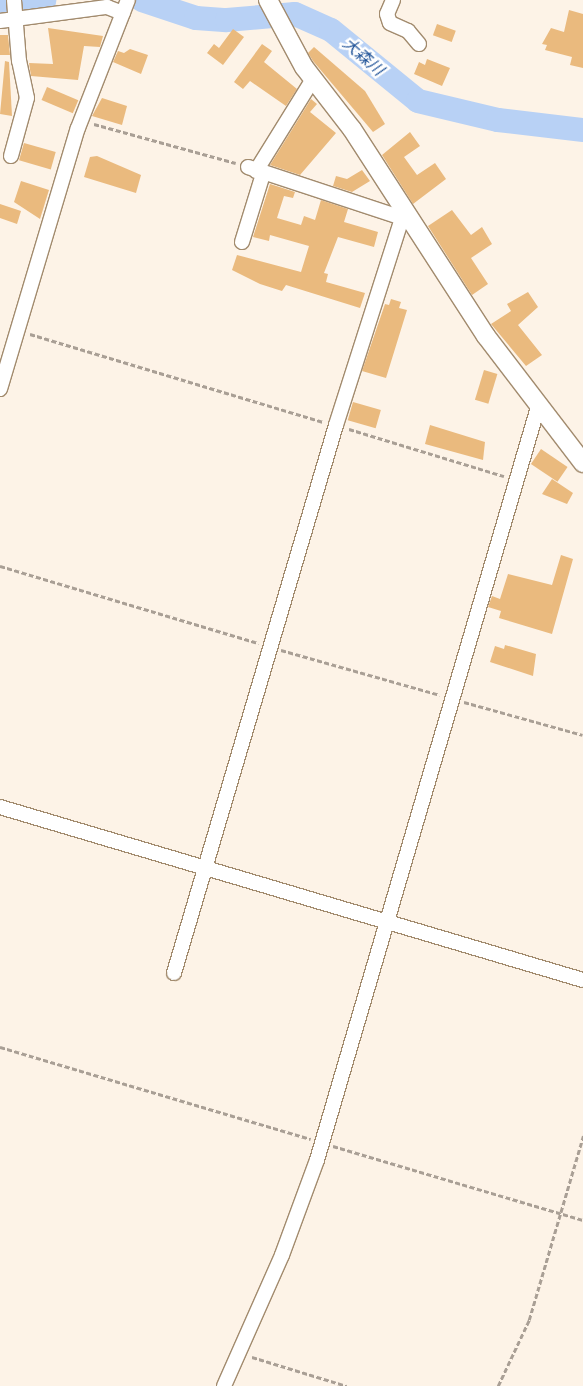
<!DOCTYPE html>
<meta charset="utf-8">
<style>
body{margin:0}
#map{position:relative;width:583px;height:1386px;overflow:hidden;background:#fdf3e7;font-family:Helvetica,"Noto Sans JP",sans-serif}
div>[style]{position:absolute}
.river>*{height:24px;margin:-12px;padding:0 12px;transform-origin:12px;border-radius:12px;background:#b8d1f5}
.building>*{inset:0;background:#eaba7e;transform-origin:0 0}
.path>*{height:2.5px;margin-top:-1.25px;transform-origin:0;background:repeating-linear-gradient(90deg,#a99f95 0 5px,transparent 0 7.5px)}
.roads{filter:drop-shadow(1px 0 #a28b6e) drop-shadow(-1px 0 #a28b6e) drop-shadow(0 1px #a28b6e) drop-shadow(0 -1px #a28b6e)}
.minor>*{height:14px;margin:-7px;padding:0 7px;transform-origin:7px;border-radius:7px;background:#fff}
.tertiary>*{height:18px;margin:-9px;padding:0 9px;transform-origin:9px;border-radius:9px;background:#fff}
span{translate:-50% -50%;white-space:nowrap;text-align:center;line-height:1.15;-webkit-text-stroke:5px #fff;paint-order:stroke}
.water-label{font-size:16px;color:#205398;font-style:italic}
</style>
<div id="map">
<div class="river">
<div style="left:142px;top:0;width:57px;rotate:18.4deg"></div>
<div style="left:196px;top:18px;width:31px;rotate:4deg"></div>
<div style="left:227px;top:20px;width:68px;rotate:-5deg"></div>
<div style="left:295px;top:14px;width:39px;rotate:24deg"></div>
<div style="left:331px;top:30px;width:112px;rotate:39.2deg"></div>
<div style="left:418px;top:101px;width:82px;rotate:13.4deg"></div>
<div style="left:498px;top:120px;width:86px;rotate:6.7deg"></div>
<div style="left:0;top:7px;width:45px;rotate:-9deg"></div>
</div>
<div class="building">
<div style="clip-path:polygon(569px 10px,583px 14px,583px 68px,570px 65px,572px 57px,545px 50px,547px 45px,542px 44px,551px 28px,564px 32px)"></div>
<div style="left:437px;top:24px;width:20px;height:12px;rotate:20deg"></div>
<div style="clip-path:polygon(48px 28px,103px 36px,100px 47px,84px 46px,78px 80px,31px 76px,29px 63px,53px 64px)"></div>
<div style="clip-path:polygon(233px 29px,244px 37px,223px 65px,207px 53px,214px 44px,219px 48px)"></div>
<div style="clip-path:polygon(0 35px,8px 35px,10px 55px,0 55px)"></div>
<div style="clip-path:polygon(262px 44px,272px 51px,264px 62px,297px 89px,286px 106px,250px 81px,243px 89px,234px 82px)"></div>
<div style="clip-path:polygon(314px 47px,365px 91px,385px 124px,373px 132px,313px 61px,308px 53px)"></div>
<div style="clip-path:polygon(130px 49px,148px 55px,141px 74px,113px 62px,118px 51px,124px 53px)"></div>
<div style="clip-path:polygon(427px 59px,450px 68px,442px 86px,414px 74px,419px 62px,425px 65px)"></div>
<div style="clip-path:polygon(5px 61px,9px 62px,12px 116px,0 114px)"></div>
<div style="left:47px;top:87px;width:34px;height:14px;rotate:23deg"></div>
<div style="clip-path:polygon(102px 98px,127px 106px,122px 125px,92px 116px)"></div>
<div style="clip-path:polygon(311px 99px,317px 104px,310px 112px,336px 133px,300px 175px,270px 165px)"></div>
<div style="clip-path:polygon(410px 132px,420px 146px,404px 157px,417px 175px,435px 163px,446px 179px,413px 204px,382px 155px)"></div>
<div style="left:24px;top:143px;width:33px;height:18px;rotate:16deg"></div>
<div style="clip-path:polygon(97px 156px,141px 175px,136px 193px,84px 177px,90px 157px)"></div>
<div style="clip-path:polygon(362px 170px,370px 181px,352px 192px,333px 186px,336px 176px,347px 179px)"></div>
<div style="clip-path:polygon(21px 181px,49px 190px,40px 219px,14px 202px)"></div>
<div style="clip-path:polygon(270px 184px,295px 192px,293px 198px,284px 196px,277px 218px,301px 225px,304px 216px,315px 220px,321px 200px,348px 209px,344px 222px,378px 232px,374px 247px,338px 237px,324px 273px,328px 274px,326px 282px,365px 293px,360px 308px,286px 285px,282px 291px,260px 284px,232px 270px,237px 255px,301px 272px,309px 246px,270px 235px,269px 241px,253px 237px)"></div>
<div style="clip-path:polygon(0 204px,21px 211px,17px 224px,0 218px)"></div>
<div style="clip-path:polygon(452px 210px,471px 235px,482px 227px,492px 244px,471px 258px,488px 284px,472px 295px,428px 226px)"></div>
<div style="clip-path:polygon(528px 292px,538px 307px,518px 325px,542px 355px,526px 366px,491px 324px,511px 311px,507px 304px)"></div>
<div style="clip-path:polygon(391px 299px,401px 302px,399px 308px,407px 310px,386px 378px,362px 371px,385px 304px,389px 305px)"></div>
<div style="left:484px;top:370px;width:14px;height:31px;rotate:17deg"></div>
<div style="left:353px;top:402px;width:29px;height:19px;rotate:16deg"></div>
<div style="clip-path:polygon(430px 425px,485px 442px,483px 460px,425px 444px)"></div>
<div style="left:541px;top:449px;width:32px;height:18px;rotate:34deg"></div>
<div style="clip-path:polygon(552px 479px,573px 493px,567px 504px,542px 494px)"></div>
<div style="clip-path:polygon(561px 555px,573px 559px,552px 634px,499px 618px,501px 611px,488px 607px,492px 596px,500px 599px,508px 574px,552px 585px)"></div>
<div style="clip-path:polygon(505px 645px,536px 654px,533px 676px,490px 662px,495px 646px,504px 649px)"></div>
</div>
<div class="path">
<div style="left:94px;top:124px;width:147px;rotate:15.4deg"></div>
<div style="left:30px;top:334px;width:307px;rotate:16.7deg"></div>
<div style="left:349px;top:429px;width:162px;rotate:16.9deg"></div>
<div style="left:0;top:566px;width:270px;rotate:16.6deg"></div>
<div style="left:281px;top:650px;width:165px;rotate:15.8deg"></div>
<div style="left:464px;top:702px;width:123px;rotate:15.5deg"></div>
<div style="left:0;top:1047px;width:324px;rotate:16.5deg"></div>
<div style="left:333px;top:1146px;width:261px;rotate:16.5deg"></div>
<div style="left:252px;top:1357px;width:99px;rotate:17deg"></div>
<div style="left:498px;top:1386px;width:73px;rotate:-64.8deg"></div>
<div style="left:529px;top:1320px;width:192px;rotate:-73.6deg"></div>
</div>
<div class="roads">
<div class="minor">
<div style="left:393px;top:0;width:15px;rotate:113deg"></div>
<div style="left:387px;top:14px;width:9px;rotate:72deg"></div>
<div style="left:390px;top:23px;width:20px;rotate:24deg"></div>
<div style="left:408px;top:31px;width:17px;rotate:50deg"></div>
<div style="left:0;top:21px;width:108px;rotate:-7.5deg"></div>
<div style="left:107px;top:7px;width:17px;rotate:21deg"></div>
<div style="left:11px;top:156px;width:60px;rotate:-74.6deg"></div>
<div style="left:27px;top:98px;width:38px;rotate:-102deg"></div>
<div style="left:19px;top:61px;width:61px;rotate:-94.7deg"></div>
<div style="left:248px;top:167px;width:159px;rotate:18.3deg"></div>
<div style="left:256px;top:171px;width:108px;rotate:-58.2deg"></div>
<div style="left:242px;top:242px;width:71px;rotate:-72.8deg"></div>
<div style="left:0;top:389px;width:272px;rotate:-73.4deg"></div>
<div style="left:78px;top:128px;width:137px;rotate:-68.7deg"></div>
<div style="left:0;top:807px;width:608px;rotate:16.53deg"></div>
<div style="left:174px;top:973px;width:571px;rotate:-73.53deg"></div>
<div style="left:336px;top:425px;width:224px;rotate:-72.3deg"></div>
<div style="left:224px;top:1386px;width:143px;rotate:-66.1deg"></div>
<div style="left:282px;top:1255px;width:101px;rotate:-69.8deg"></div>
<div style="left:317px;top:1160px;width:788px;rotate:-73.64deg"></div>
</div>
<div class="tertiary">
<div style="left:268px;top:0;width:76px;rotate:61.8deg"></div>
<div style="left:304px;top:67px;width:78px;rotate:52.3deg"></div>
<div style="left:352px;top:129px;width:247px;rotate:57.1deg"></div>
<div style="left:486px;top:336px;width:160px;rotate:52.6deg"></div>
</div>
</div>
<div class="water-label">
<span style="left:363px;top:57px;rotate:41deg">大森川</span>
</div>
</div>
